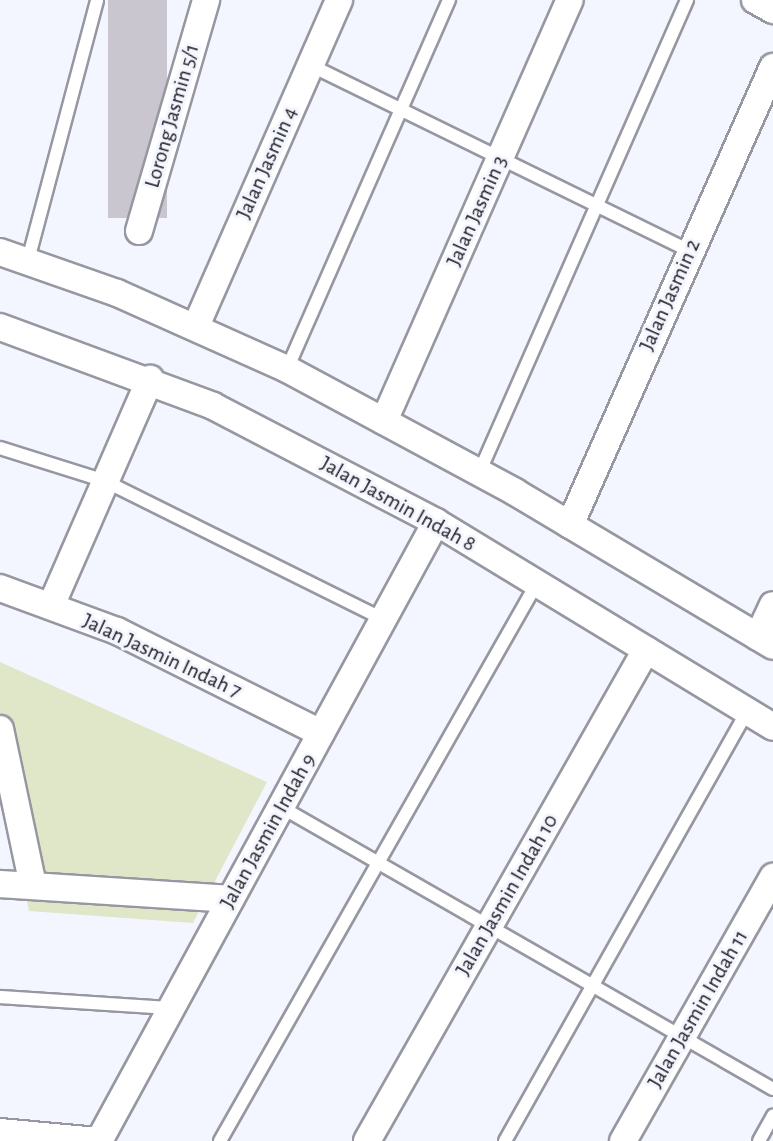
<!DOCTYPE html>
<style>
body{margin:0}
#map{position:relative;width:773px;height:1141px;overflow:hidden;background:#f4f6ff;font-family:"Alegreya Sans",sans-serif}
div>[style]{position:absolute}
.green>*{inset:0;background:#e0e6c8}
.building>*{inset:0;background:#c9c6cf;transform-origin:0 0}
.roads{filter:drop-shadow(2px 0 #9697a0) drop-shadow(-2px 0 #9697a0) drop-shadow(0 2px #9697a0) drop-shadow(0 -2px #9697a0)}
.lane>*{height:12px;margin:-6px;padding:0 6px;transform-origin:6px;border-radius:6px;background:#fff}
.street>*{height:26px;margin:-13px;padding:0 13px;transform-origin:13px;border-radius:13px;background:#fff}
span{translate:-50% -50%;white-space:nowrap;text-align:center;line-height:1.15;-webkit-text-stroke:6px #f4f6ff;paint-order:stroke}
.street-label{font-size:22px;color:#232327}
</style>
<div id="map">
<div class="green">
<div style="clip-path:polygon(0 662px,267px 782px,193px 923px,29px 911px,0 773px)"></div>
</div>
<div class="building">
<div style="left:108px;top:0;width:59px;height:218px"></div>
</div>
<div class="roads">
<div class="lane">
<div style="left:310px;top:65px;width:422px;rotate:26.1deg"></div>
<div style="left:28px;top:260px;width:269px;rotate:-75.1deg"></div>
<div style="left:287px;top:369px;width:403px;rotate:-66.3deg"></div>
<div style="left:0;top:448px;width:110px;rotate:17.4deg"></div>
<div style="left:105px;top:481px;width:310px;rotate:26.4deg"></div>
<div style="left:479px;top:473px;width:517px;rotate:-66.26deg"></div>
<div style="left:281px;top:807px;width:567px;rotate:29.82deg"></div>
<div style="left:0;top:997px;width:171px;rotate:3.7deg"></div>
<div style="left:220px;top:1141px;width:642px;rotate:-60.4deg"></div>
<div style="left:505px;top:1141px;width:493px;rotate:-60.6deg"></div>
<div style="left:759px;top:1141px;width:29px;rotate:-61deg"></div>
</div>
<div class="street">
<div style="left:755px;top:0;width:21px;rotate:29deg"></div>
<div style="left:139px;top:231px;width:241px;rotate:-73.8deg"></div>
<div style="left:0;top:252px;width:124px;rotate:19.3deg"></div>
<div style="left:117px;top:293px;width:186px;rotate:24.1deg"></div>
<div style="left:287px;top:369px;width:259px;rotate:28.3deg"></div>
<div style="left:515px;top:492px;width:300px;rotate:30.8deg"></div>
<div style="left:196px;top:326px;width:356px;rotate:-66.3deg"></div>
<div style="left:0;top:327px;width:227px;rotate:20.3deg"></div>
<div style="left:213px;top:406px;width:251px;rotate:27.5deg"></div>
<div style="left:436px;top:522px;width:394px;rotate:31.3deg"></div>
<div style="left:384px;top:421px;width:460px;rotate:-66.2deg"></div>
<div style="left:570px;top:525px;width:501px;rotate:-66.1deg"></div>
<div style="left:0;top:588px;width:125px;rotate:20.2deg"></div>
<div style="left:117px;top:631px;width:228px;rotate:26.6deg"></div>
<div style="left:51px;top:606px;width:248px;rotate:-66.4deg"></div>
<div style="left:758px;top:637px;width:35px;rotate:-65deg"></div>
<div style="left:0;top:729px;width:160px;rotate:78.1deg"></div>
<div style="left:0;top:884px;width:231px;rotate:3.7deg"></div>
<div style="left:0;top:1132px;width:97px;rotate:5.3deg"></div>
<div style="left:99px;top:1141px;width:705px;rotate:-61.43deg"></div>
<div style="left:367px;top:1141px;width:565px;rotate:-60.39deg"></div>
<div style="left:623px;top:1141px;width:304px;rotate:-60.4deg"></div>
</div>
</div>
<div class="street-label">
<span style="left:172px;top:116px;rotate:-74deg">Lorong Jasmin 5/1</span>
<span style="left:267px;top:163px;rotate:-66deg">Jalan Jasmin 4</span>
<span style="left:477px;top:211px;rotate:-66deg">Jalan Jasmin 3</span>
<span style="left:670px;top:295px;rotate:-66deg">Jalan Jasmin 2</span>
<span style="left:398px;top:504px;rotate:29deg">Jalan Jasmin Indah 8</span>
<span style="left:162px;top:656px;rotate:25deg">Jalan Jasmin Indah 7</span>
<span style="left:268px;top:831px;rotate:-61deg">Jalan Jasmin Indah 9</span>
<span style="left:507px;top:895px;rotate:-60deg">Jalan Jasmin Indah 10</span>
<span style="left:698px;top:1009px;rotate:-60deg">Jalan Jasmin Indah 11</span>
</div>
</div>
